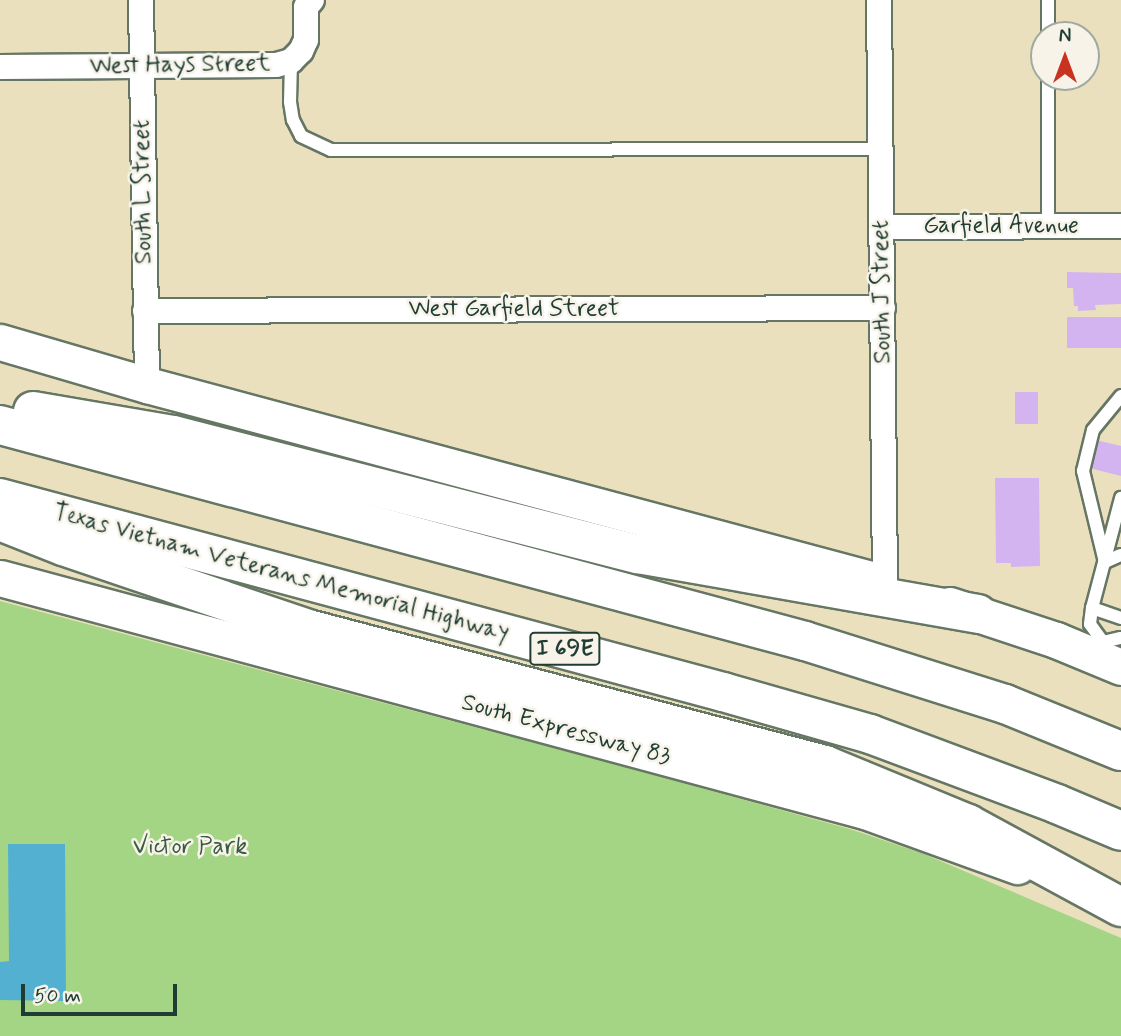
<!DOCTYPE html>
<style>
body{margin:0}
#map{position:relative;width:1121px;height:1036px;overflow:hidden;background:#ebe0bd;font-family:Mynerve,sans-serif}
div>[style]{position:absolute}
.green>*{inset:0;background:#a3d585}
.water>*{inset:0;background:#53b0d1}
.building>*{inset:0;background:#d4b4f0;transform-origin:0 0}
.roads{filter:drop-shadow(2px 0 #667664) drop-shadow(-2px 0 #667664) drop-shadow(0 2px #667664) drop-shadow(0 -2px #667664)}
.service>*{height:12px;margin:-6px;padding:0 6px;transform-origin:6px;border-radius:6px;background:#fff}
.minor>*{height:24px;margin:-12px;padding:0 12px;transform-origin:12px;border-radius:12px;background:#fff}
.secondary>*{height:35px;margin:-17.5px;padding:0 17.5px;transform-origin:17.5px;border-radius:17.5px;background:#fff}
.motorway>*{height:38px;margin:-19px;padding:0 19px;transform-origin:19px;border-radius:19px;background:#fff}
span{translate:-50% -50%;white-space:nowrap;text-align:center;line-height:1.15;-webkit-text-stroke:5px #f7f3e8;paint-order:stroke}
.shield-label span{padding:2px 5px;background:#f7f3e8;border:2px solid;border-radius:5px;-webkit-text-stroke-width:0}
.shield-label{font-size:23px;color:#1f3d34;font-weight:700}
.street-label{font-size:24px;color:#1f3d34}
.park-label{font-size:24px;color:#395b44}
.north{position:absolute;left:1030px;top:21px;width:70px;height:70px;box-sizing:border-box;background:#f7f3e8;border:2px solid #a1aaa0;border-radius:50%;rotate:0deg;font-size:19px;font-weight:700;line-height:28px;text-align:center;color:#1f3d34}
.north::after{content:'';display:block;margin:auto;width:24px;height:32px;background:#c8321e;clip-path:polygon(50% 0,100% 100%,50% 72%,0 100%)}
.scale{position:absolute;left:21px;top:984px;width:156px;height:32px;box-sizing:border-box;border:4px solid #1f3d34;border-top:0;padding-left:9px;font-size:21px;line-height:24px;white-space:nowrap;color:#1f3d34;-webkit-text-stroke:5px #f7f3e8;paint-order:stroke}
</style>
<div id="map">
<div class="green">
<div style="clip-path:polygon(0 601px,629px 768px,853px 830px,924px 854px,1121px 938px,1121px 1036px,0 1036px)"></div>
</div>
<div class="water">
<div style="clip-path:polygon(8px 844px,65px 844px,66px 1001px,0 1000px,0 962px,9px 961px)"></div>
</div>
<div class="building">
<div style="clip-path:polygon(1067px 272px,1121px 273px,1121px 304px,1095px 305px,1096px 310px,1078px 311px,1078px 306px,1074px 306px,1073px 288px,1067px 288px)"></div>
<div style="left:1067px;top:317px;width:54px;height:31px"></div>
<div style="left:1015px;top:392px;width:23px;height:32px"></div>
<div style="clip-path:polygon(1092px 439px,1121px 446px,1121px 476px,1085px 467px)"></div>
<div style="clip-path:polygon(995px 478px,1039px 478px,1040px 566px,1011px 567px,1011px 563px,996px 563px)"></div>
</div>
<div class="roads">
<div class="service">
<div style="left:1048px;top:35px;width:35px;rotate:-90deg"></div>
<div style="left:291px;top:61px;width:41px;rotate:91.4deg"></div>
<div style="left:290px;top:102px;width:18px;rotate:81deg"></div>
<div style="left:293px;top:120px;width:18px;rotate:63deg"></div>
<div style="left:301px;top:136px;width:33px;rotate:25deg"></div>
<div style="left:331px;top:150px;width:550px;rotate:-0.1deg"></div>
<div style="left:1048px;top:226px;width:149px;rotate:-90deg"></div>
<div style="left:1105px;top:562px;width:94px;rotate:-103.6deg"></div>
<div style="left:1083px;top:471px;width:42px;rotate:-76.3deg"></div>
<div style="left:1093px;top:430px;width:44px;rotate:-50.5deg"></div>
<div style="left:1105px;top:562px;width:17px;rotate:-24deg"></div>
<div style="left:1092px;top:608px;width:31px;rotate:19deg"></div>
<div style="left:1103px;top:642px;width:18px;rotate:-13deg"></div>
<div style="left:1099px;top:653px;width:12px;rotate:-70deg"></div>
<div style="left:1103px;top:642px;width:22px;rotate:-126deg"></div>
<div style="left:1090px;top:624px;width:16px;rotate:-83deg"></div>
<div style="left:1092px;top:608px;width:114px;rotate:-75.2deg"></div>
</div>
<div class="minor">
<div style="left:141px;top:0;width:385px;rotate:89.1deg"></div>
<div style="left:879px;top:0;width:583px;rotate:89.41deg"></div>
<div style="left:0;top:67px;width:276px;rotate:-0.4deg"></div>
<div style="left:276px;top:65px;width:16px;rotate:-15deg"></div>
<div style="left:291px;top:61px;width:14px;rotate:-45deg"></div>
<div style="left:301px;top:51px;width:12px;rotate:-66deg"></div>
<div style="left:306px;top:40px;width:33px;rotate:-90deg"></div>
<div style="left:306px;top:7px;width:9px;rotate:-49deg"></div>
<div style="left:882px;top:227px;width:239px;rotate:-0.2deg"></div>
<div style="left:145px;top:311px;width:738px;rotate:-0.23deg"></div>
</div>
<div class="secondary">
<div style="left:0;top:342px;width:153px;rotate:16.3deg"></div>
<div style="left:147px;top:385px;width:753px;rotate:15.01deg"></div>
<div style="left:0;top:578px;width:896px;rotate:15.08deg"></div>
<div style="left:865px;top:811px;width:162px;rotate:19.9deg"></div>
<div style="left:950px;top:605px;width:112px;rotate:18.3deg"></div>
<div style="left:1056px;top:640px;width:70px;rotate:22.6deg"></div>
</div>
<div class="motorway">
<div style="left:33px;top:411px;width:142px;rotate:9.7deg"></div>
<div style="left:173px;top:435px;width:480px;rotate:14.4deg"></div>
<div style="left:638px;top:554px;width:345px;rotate:10deg"></div>
<div style="left:0;top:425px;width:833px;rotate:15.02deg"></div>
<div style="left:805px;top:641px;width:210px;rotate:17.5deg"></div>
<div style="left:1005px;top:704px;width:125px;rotate:22.1deg"></div>
<div style="left:0;top:498px;width:749px;rotate:15.02deg"></div>
<div style="left:723px;top:692px;width:153px;rotate:15.9deg"></div>
<div style="left:870px;top:734px;width:200px;rotate:20.5deg"></div>
<div style="left:1057px;top:804px;width:69px;rotate:22.9deg"></div>
<div style="left:0;top:521px;width:68px;rotate:21.6deg"></div>
<div style="left:63px;top:546px;width:259px;rotate:18.7deg"></div>
<div style="left:308px;top:629px;width:535px;rotate:14.74deg"></div>
<div style="left:825px;top:765px;width:155px;rotate:22.4deg"></div>
<div style="left:968px;top:824px;width:174px;rotate:28.5deg"></div>
</div>
</div>
<div class="shield-label">
<span style="left:565px;top:649px">I 69E</span>
</div>
<div class="street-label">
<span style="left:180px;top:65px;rotate:-1deg">West Hays Street</span>
<span style="left:143px;top:192px;rotate:-91deg">South L Street</span>
<span style="left:1001px;top:226px">Garfield Avenue</span>
<span style="left:882px;top:292px;rotate:-91deg">South J Street</span>
<span style="left:514px;top:309px">West Garfield Street</span>
<span style="left:281px;top:573px;rotate:15deg">Texas Vietnam Veterans Memorial Highway</span>
<span style="left:566px;top:730px;rotate:15deg">South Expressway 83</span>
</div>
<div class="park-label">
<span style="left:190px;top:847px">Victor Park</span>
</div>
<div class="north">N</div>
<div class="scale">50 m</div>
</div>
